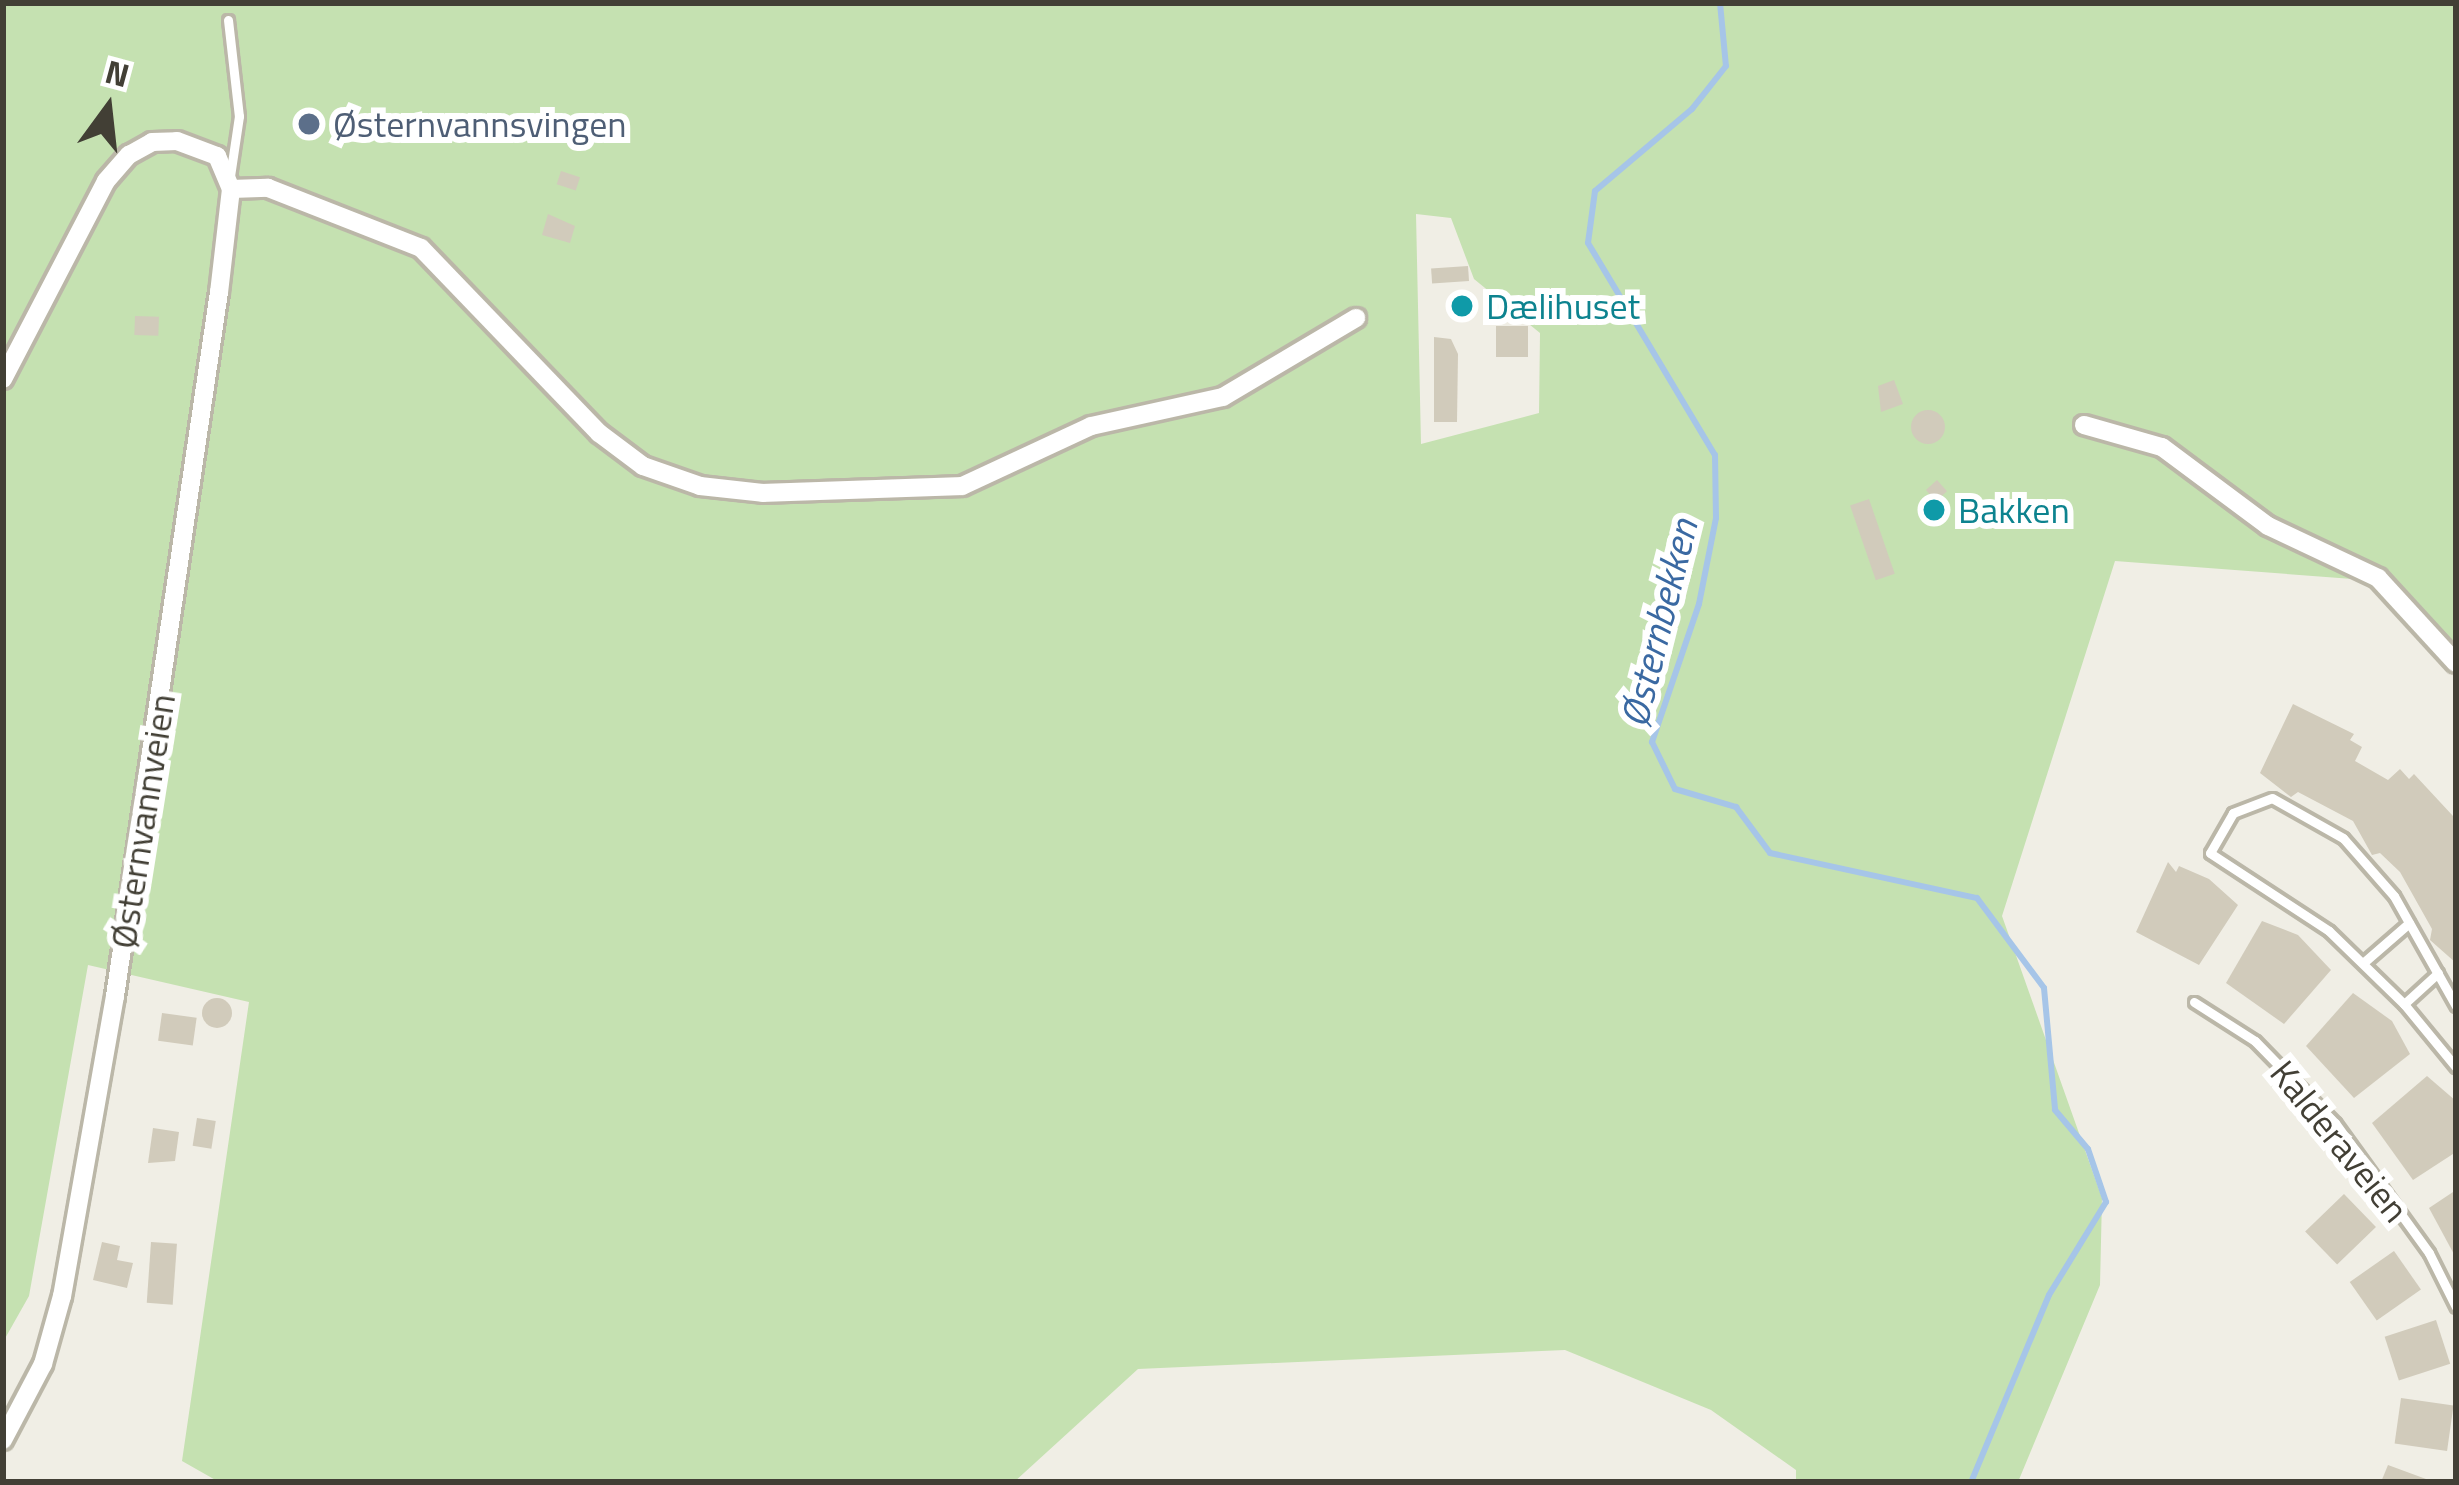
<!DOCTYPE html>
<meta charset="utf-8">
<style>
body{margin:0}
#map{position:relative;width:2459px;height:1485px;overflow:hidden;background:#f0eee5;font-family:"Titillium Web",sans-serif}
div>[style]{position:absolute}
.green>*{inset:0;background:#c5e1b1}
.stream>*{height:6px;margin:-3px;padding:0 3px;transform-origin:3px;border-radius:3px;background:#a6c5e8}
.building>*{inset:0;background:#d1cbbb;transform-origin:0 0}
.round{border-radius:50%}
.roads{filter:drop-shadow(3px 0 #bbb7a8) drop-shadow(-3px 0 #bbb7a8) drop-shadow(0 3px #bbb7a8) drop-shadow(0 -3px #bbb7a8)}
.lane>*{height:9px;margin:-4.5px;padding:0 4.5px;transform-origin:4.5px;border-radius:4.5px;background:#fff}
.street>*{height:18px;margin:-9px;padding:0 9px;transform-origin:9px;border-radius:9px;background:#fff}
.dots>*{width:33px;height:33px;translate:-50% -50%;box-sizing:border-box;border:6px solid #fff;border-radius:50%}
span{translate:-50% -50%;white-space:nowrap;text-align:center;line-height:1.15;-webkit-text-stroke:12px #fff;paint-order:stroke}
.service-label{font-size:36px;color:#4e5e75}
.left{translate:0 -50%;text-align:left}
.culture-label{font-size:36px;color:#0d838f}
.street-label{font-size:36px;color:#423f35}
.water-label{font-size:39px;color:#3a69a2;font-style:italic}
.frame{position:absolute;inset:0;border:6px solid #423f35;pointer-events:none}
.north{position:absolute;left:48px;top:48px;width:120px;height:120px;-webkit-text-stroke:9px #fff;paint-order:stroke;rotate:15deg;font-size:33px;font-weight:700;line-height:48px;text-align:center;color:#423f35}
.north::after{content:'';display:block;margin:auto;width:42px;height:54px;background:#423f35;clip-path:polygon(50% 0,100% 100%,50% 72%,0 100%)}
</style>
<div id="map">
<div class="green">
<div style="clip-path:polygon(evenodd,3px 3px,2456px 3px,2456px 654px,2379px 581px,2115px 561px,2002px 916px,2102px 1198px,2100px 1285px,2018px 1482px,1796px 1482px,1796px 1470px,1711px 1410px,1565px 1350px,1138px 1369px,1014px 1482px,219px 1482px,182px 1461px,249px 1002px,88px 965px,29px 1296px,3px 1342px,3px 3px,1416px 214px,1451px 218px,1474px 279px,1540px 333px,1539px 413px,1421px 444px,1416px 214px)"></div>
</div>
<div class="stream">
<div style="left:1720px;top:3px;width:63px;rotate:84.6deg"></div>
<div style="left:1726px;top:66px;width:55px;rotate:128.3deg"></div>
<div style="left:1692px;top:109px;width:127px;rotate:139.8deg"></div>
<div style="left:1595px;top:191px;width:52px;rotate:97.7deg"></div>
<div style="left:1588px;top:243px;width:247px;rotate:59.1deg"></div>
<div style="left:1715px;top:455px;width:63px;rotate:89.1deg"></div>
<div style="left:1716px;top:518px;width:88px;rotate:101.2deg"></div>
<div style="left:1699px;top:604px;width:146px;rotate:108.8deg"></div>
<div style="left:1652px;top:742px;width:52px;rotate:63.9deg"></div>
<div style="left:1675px;top:789px;width:64px;rotate:16.4deg"></div>
<div style="left:1736px;top:807px;width:57px;rotate:53.5deg"></div>
<div style="left:1770px;top:853px;width:212px;rotate:12.3deg"></div>
<div style="left:1977px;top:898px;width:112px;rotate:53.3deg"></div>
<div style="left:2044px;top:988px;width:122px;rotate:84.8deg"></div>
<div style="left:2055px;top:1110px;width:51px;rotate:49.8deg"></div>
<div style="left:2088px;top:1149px;width:56px;rotate:71.2deg"></div>
<div style="left:2106px;top:1202px;width:109px;rotate:121.5deg"></div>
<div style="left:2049px;top:1295px;width:203px;rotate:112.6deg"></div>
</div>
<div class="building">
<div style="left:561px;top:171px;width:20px;height:14px;rotate:18deg"></div>
<div style="clip-path:polygon(548px 214px,575px 226px,570px 243px,542px 235px)"></div>
<div style="left:1468px;top:266px;width:15px;height:37px;rotate:86deg"></div>
<div style="left:135px;top:316px;width:24px;height:19px;rotate:2deg"></div>
<div style="left:1528px;top:326px;width:31px;height:32px;rotate:90deg"></div>
<div style="clip-path:polygon(1434px 337px,1451px 339px,1458px 354px,1457px 422px,1434px 422px)"></div>
<div style="clip-path:polygon(1894px 380px,1903px 404px,1881px 412px,1878px 386px)"></div>
<div class="round" style="left:1911px;top:410px;width:34px;height:34px"></div>
<div style="left:1937px;top:480px;width:15px;height:15px;rotate:48deg"></div>
<div style="left:1869px;top:499px;width:79px;height:20px;rotate:71deg"></div>
<div style="clip-path:polygon(2293px 704px,2354px 734px,2350px 740px,2362px 747px,2355px 761px,2388px 780px,2400px 769px,2409px 779px,2414px 774px,2453px 816px,2456px 963px,2430px 940px,2432px 929px,2400px 872px,2380px 853px,2372px 855px,2353px 821px,2298px 792px,2291px 797px,2260px 773px)"></div>
<div style="clip-path:polygon(2168px 862px,2176px 872px,2179px 866px,2209px 879px,2238px 905px,2199px 965px,2136px 932px)"></div>
<div style="clip-path:polygon(2262px 921px,2298px 935px,2331px 970px,2284px 1024px,2226px 983px)"></div>
<div style="clip-path:polygon(2353px 993px,2392px 1021px,2410px 1054px,2354px 1098px,2306px 1046px)"></div>
<div class="round" style="left:202px;top:998px;width:30px;height:30px"></div>
<div style="left:162px;top:1013px;width:35px;height:28px;rotate:8deg"></div>
<div style="clip-path:polygon(2427px 1076px,2456px 1101px,2456px 1152px,2413px 1180px,2372px 1123px)"></div>
<div style="left:197px;top:1118px;width:19px;height:28px;rotate:9deg"></div>
<div style="clip-path:polygon(153px 1128px,179px 1132px,175px 1161px,148px 1163px)"></div>
<div style="clip-path:polygon(2456px 1190px,2456px 1258px,2429px 1208px)"></div>
<div style="left:2344px;top:1194px;width:46px;height:54px;rotate:46deg"></div>
<div style="clip-path:polygon(102px 1242px,120px 1246px,117px 1260px,133px 1263px,127px 1288px,93px 1280px)"></div>
<div style="left:151px;top:1242px;width:26px;height:61px;rotate:4deg"></div>
<div style="left:2394px;top:1251px;width:47px;height:54px;rotate:55deg"></div>
<div style="left:2436px;top:1320px;width:46px;height:54px;rotate:72deg"></div>
<div style="left:2401px;top:1398px;width:53px;height:46px;rotate:8deg"></div>
<div style="clip-path:polygon(2388px 1465px,2426px 1479px,2425px 1482px,2381px 1482px)"></div>
</div>
<div class="roads">
<div class="lane">
<div style="left:228px;top:20px;width:97px;rotate:83.5deg"></div>
<div style="left:239px;top:116px;width:61px;rotate:98.5deg"></div>
<div style="left:2363px;top:963px;width:61px;rotate:-41deg"></div>
<div style="left:2194px;top:1002px;width:72px;rotate:32.6deg"></div>
<div style="left:2255px;top:1041px;width:115px;rotate:45.7deg"></div>
<div style="left:2335px;top:1123px;width:160px;rotate:54.1deg"></div>
<div style="left:2429px;top:1253px;width:60px;rotate:63.4deg"></div>
<div style="left:2404px;top:1004px;width:46px;rotate:-42.4deg"></div>
<div style="left:2456px;top:1006px;width:126px;rotate:-119.4deg"></div>
<div style="left:2394px;top:896px;width:77px;rotate:-131.3deg"></div>
<div style="left:2343px;top:838px;width:81px;rotate:-150.6deg"></div>
<div style="left:2272px;top:798px;width:42px;rotate:159deg"></div>
<div style="left:2233px;top:813px;width:46px;rotate:119.9deg"></div>
<div style="left:2210px;top:853px;width:142px;rotate:33.2deg"></div>
<div style="left:2329px;top:931px;width:105px;rotate:44.2deg"></div>
<div style="left:2404px;top:1004px;width:82px;rotate:50.5deg"></div>
</div>
<div class="street">
<div style="left:231px;top:189px;width:37px;rotate:-2deg"></div>
<div style="left:268px;top:188px;width:164px;rotate:21.4deg"></div>
<div style="left:421px;top:248px;width:257px;rotate:46.1deg"></div>
<div style="left:599px;top:433px;width:55px;rotate:36.9deg"></div>
<div style="left:643px;top:466px;width:60px;rotate:19.3deg"></div>
<div style="left:700px;top:486px;width:63px;rotate:6.3deg"></div>
<div style="left:763px;top:493px;width:199px;rotate:-2deg"></div>
<div style="left:962px;top:486px;width:142px;rotate:-24.9deg"></div>
<div style="left:1091px;top:426px;width:135px;rotate:-12.4deg"></div>
<div style="left:1223px;top:397px;width:155px;rotate:-30.7deg"></div>
<div style="left:3px;top:379px;width:223px;rotate:-62.5deg"></div>
<div style="left:106px;top:181px;width:35px;rotate:-49deg"></div>
<div style="left:129px;top:155px;width:26px;rotate:-29deg"></div>
<div style="left:152px;top:142px;width:25px;rotate:-2deg"></div>
<div style="left:177px;top:141px;width:43px;rotate:20.6deg"></div>
<div style="left:217px;top:156px;width:36px;rotate:67deg"></div>
<div style="left:231px;top:189px;width:104px;rotate:96.6deg"></div>
<div style="left:219px;top:292px;width:712px;rotate:98.4deg"></div>
<div style="left:115px;top:996px;width:305px;rotate:100deg"></div>
<div style="left:62px;top:1296px;width:71px;rotate:105.6deg"></div>
<div style="left:43px;top:1364px;width:86px;rotate:117.8deg"></div>
<div style="left:2084px;top:425px;width:81px;rotate:15.8deg"></div>
<div style="left:2162px;top:447px;width:132px;rotate:36.7deg"></div>
<div style="left:2268px;top:526px;width:122px;rotate:25.3deg"></div>
<div style="left:2378px;top:578px;width:115px;rotate:47.5deg"></div>
</div>
</div>
<div class="dots">
<div style="left:309px;top:124px;background:#5c6f8a"></div>
<div style="left:1462px;top:306px;background:#0f9aa8"></div>
<div style="left:1934px;top:510px;background:#0f9aa8"></div>
</div>
<div class="service-label">
<span class="left" style="left:333px;top:124px">Østernvannsvingen</span>
</div>
<div class="culture-label">
<span class="left" style="left:1486px;top:306px">Dælihuset</span>
<span class="left" style="left:1958px;top:510px">Bakken</span>
</div>
<div class="street-label">
<span style="left:142px;top:821px;rotate:-81deg">Østernvannveien</span>
<span style="left:2340px;top:1141px;rotate:51deg">Kalderaveien</span>
</div>
<div class="water-label">
<span style="left:1659px;top:623px;rotate:-76deg">Østernbekken</span>
</div>
<div class="frame"></div>
<div class="north">N</div>
</div>
